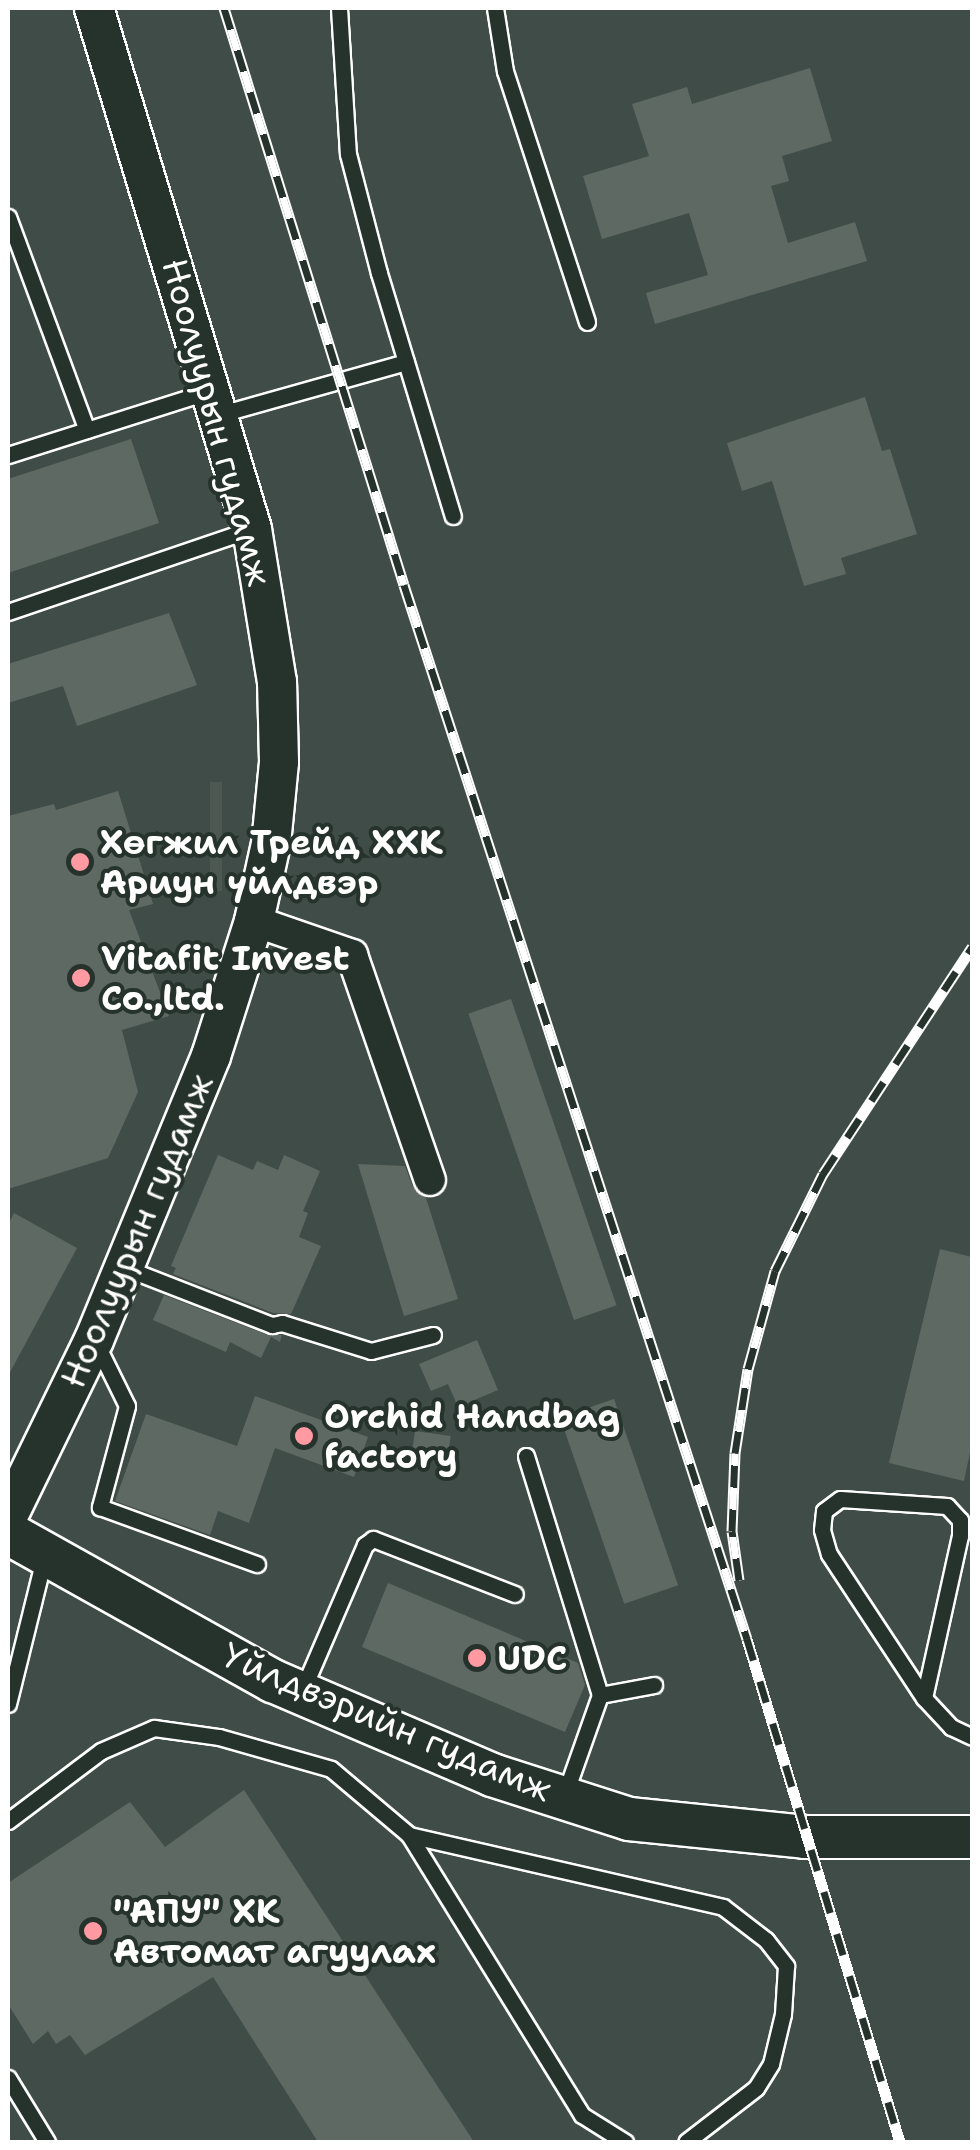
<!DOCTYPE html>
<meta charset="utf-8">
<style>
body{margin:0}
#map{position:relative;width:980px;height:2150px;overflow:hidden;background:#333f3a;font-family:"Shantell Sans",sans-serif}
div>[style]{position:absolute}
.built>*{inset:0;background:#404c47;transform-origin:0 0}
.green>*{inset:0;background:#4d5853;transform-origin:0 0}
.building>*{inset:0;background:#5f6964;transform-origin:0 0}
.roads{filter:drop-shadow(2px 0 #fff) drop-shadow(-2px 0 #fff) drop-shadow(0 2px #fff) drop-shadow(0 -2px #fff)}
.service>*{height:15px;margin:-7.5px;padding:0 7.5px;transform-origin:7.5px;border-radius:7.5px;background:#26332d}
.minor>*{height:30px;margin:-15px;padding:0 15px;transform-origin:15px;border-radius:15px;background:#26332d}
.tertiary>*{height:38px;margin:-19px;padding:0 19px;transform-origin:19px;border-radius:19px;background:#26332d}
.secondary>*{height:42px;margin:-21px;padding:0 21px;transform-origin:21px;border-radius:21px;background:#26332d}
.rail>*{height:11px;margin-top:-5.5px;transform-origin:0;background:repeating-linear-gradient(90deg,#26332d 0 22px,#fff 0 44px);box-sizing:border-box;border-block:2px solid #fff}
.dots>*{width:28px;height:28px;translate:-50% -50%;box-sizing:border-box;border:5px solid #26332d;border-radius:50%}
span{translate:-50% -50%;white-space:nowrap;text-align:center;line-height:1.15;-webkit-text-stroke:8px #26332d;paint-order:stroke}
.street-label{font-size:35px;color:#fff}
.poi-label{font-size:35px;color:#fff;font-weight:700}
.left{translate:0 -50%;text-align:left}
.frame{position:absolute;inset:0;border:10px solid #fff;pointer-events:none}
</style>
<div id="map">
<div class="built">
<div style="left:8px;top:8px;width:964px;height:2134px"></div>
</div>
<div class="green">
<div style="left:222px;top:782px;width:109px;height:12px;rotate:90deg"></div>
</div>
<div class="building">
<div style="clip-path:polygon(810px 68px,832px 141px,782px 156px,789px 181px,771px 186px,788px 243px,855px 222px,867px 261px,655px 324px,646px 293px,708px 275px,689px 213px,602px 239px,583px 176px,649px 156px,632px 104px,687px 87px,692px 104px)"></div>
<div style="clip-path:polygon(865px 397px,882px 451px,890px 449px,917px 534px,841px 558px,846px 574px,804px 586px,772px 481px,742px 491px,727px 443px)"></div>
<div style="clip-path:polygon(131px 439px,159px 523px,8px 573px,8px 479px)"></div>
<div style="clip-path:polygon(169px 613px,197px 685px,77px 726px,63px 686px,8px 703px,8px 664px)"></div>
<div style="clip-path:polygon(118px 791px,153px 904px,129px 910px,169px 1016px,122px 1030px,138px 1092px,108px 1158px,8px 1189px,8px 816px,54px 804px,56px 810px)"></div>
<div style="left:511px;top:999px;width:324px;height:45px;rotate:71deg"></div>
<div style="clip-path:polygon(218px 1155px,253px 1170px,257px 1161px,278px 1170px,284px 1155px,320px 1171px,303px 1211px,308px 1213px,299px 1237px,321px 1246px,291px 1314px,273px 1313px,173px 1274px,176px 1268px,171px 1266px)"></div>
<div style="clip-path:polygon(358px 1164px,405px 1166px,413px 1187px,426px 1198px,458px 1299px,404px 1316px)"></div>
<div style="clip-path:polygon(14px 1213px,77px 1248px,8px 1376px,8px 1225px)"></div>
<div style="clip-path:polygon(940px 1249px,972px 1257px,972px 1443px,964px 1481px,889px 1463px)"></div>
<div style="clip-path:polygon(164px 1295px,268px 1335px,282px 1335px,280px 1342px,271px 1337px,261px 1358px,230px 1342px,226px 1352px,153px 1320px)"></div>
<div style="clip-path:polygon(477px 1340px,498px 1390px,458px 1407px,448px 1384px,431px 1391px,419px 1364px)"></div>
<div style="clip-path:polygon(255px 1396px,368px 1437px,354px 1477px,275px 1448px,249px 1523px,218px 1511px,210px 1535px,115px 1501px,146px 1414px,237px 1446px)"></div>
<div style="left:614px;top:1399px;width:197px;height:57px;rotate:71deg"></div>
<div style="left:415px;top:1431px;width:36px;height:20px;rotate:8deg"></div>
<div style="clip-path:polygon(388px 1583px,578px 1663px,585px 1685px,565px 1732px,362px 1647px)"></div>
<div style="clip-path:polygon(244px 1790px,474px 2142px,318px 2142px,213px 1977px,85px 2055px,70px 2035px,56px 2044px,48px 2031px,33px 2044px,8px 2004px,8px 1883px,130px 1802px,165px 1847px)"></div>
</div>
<div class="roads">
<div class="service">
<div style="left:339px;top:8px;width:146px;rotate:86.5deg"></div>
<div style="left:348px;top:154px;width:123px;rotate:75.4deg"></div>
<div style="left:379px;top:273px;width:254px;rotate:73.1deg"></div>
<div style="left:495px;top:8px;width:64px;rotate:81deg"></div>
<div style="left:505px;top:71px;width:264px;rotate:71.9deg"></div>
<div style="left:8px;top:217px;width:227px;rotate:69.7deg"></div>
<div style="left:221px;top:414px;width:192px;rotate:-15.7deg"></div>
<div style="left:8px;top:455px;width:212px;rotate:-17.6deg"></div>
<div style="left:8px;top:612px;width:258px;rotate:-18.8deg"></div>
<div style="left:123px;top:1267px;width:160px;rotate:21.3deg"></div>
<div style="left:272px;top:1325px;width:10px;rotate:-11deg"></div>
<div style="left:282px;top:1323px;width:93px;rotate:17.5deg"></div>
<div style="left:371px;top:1351px;width:64px;rotate:-14.5deg"></div>
<div style="left:96px;top:1343px;width:70px;rotate:63.8deg"></div>
<div style="left:127px;top:1406px;width:105px;rotate:105deg"></div>
<div style="left:100px;top:1507px;width:167px;rotate:20deg"></div>
<div style="left:526px;top:1456px;width:250px;rotate:72.8deg"></div>
<div style="left:600px;top:1695px;width:105px;rotate:109.5deg"></div>
<div style="left:303px;top:1689px;width:157px;rotate:-66.7deg"></div>
<div style="left:365px;top:1545px;width:10px;rotate:-37deg"></div>
<div style="left:373px;top:1539px;width:152px;rotate:21.2deg"></div>
<div style="left:600px;top:1695px;width:55px;rotate:-10.5deg"></div>
<div style="left:924px;top:1698px;width:166px;rotate:-77.5deg"></div>
<div style="left:960px;top:1536px;width:16px;rotate:-90deg"></div>
<div style="left:960px;top:1520px;width:19px;rotate:-133deg"></div>
<div style="left:947px;top:1506px;width:107px;rotate:-176.3deg"></div>
<div style="left:840px;top:1499px;width:20px;rotate:143deg"></div>
<div style="left:824px;top:1511px;width:19px;rotate:96deg"></div>
<div style="left:822px;top:1530px;width:25px;rotate:74deg"></div>
<div style="left:829px;top:1554px;width:173px;rotate:56.6deg"></div>
<div style="left:924px;top:1698px;width:40px;rotate:47deg"></div>
<div style="left:951px;top:1727px;width:23px;rotate:25deg"></div>
<div style="left:8px;top:1704px;width:150px;rotate:-76.1deg"></div>
<div style="left:8px;top:1821px;width:116px;rotate:-37deg"></div>
<div style="left:101px;top:1751px;width:58px;rotate:-23.5deg"></div>
<div style="left:154px;top:1728px;width:66px;rotate:7.9deg"></div>
<div style="left:219px;top:1737px;width:116px;rotate:15.9deg"></div>
<div style="left:331px;top:1769px;width:102px;rotate:40.2deg"></div>
<div style="left:409px;top:1835px;width:329px;rotate:58.3deg"></div>
<div style="left:582px;top:2115px;width:51px;rotate:32.1deg"></div>
<div style="left:409px;top:1835px;width:322px;rotate:12.9deg"></div>
<div style="left:723px;top:1907px;width:54px;rotate:37.5deg"></div>
<div style="left:766px;top:1940px;width:33px;rotate:52deg"></div>
<div style="left:786px;top:1966px;width:48px;rotate:93.6deg"></div>
<div style="left:783px;top:2014px;width:51px;rotate:103.5deg"></div>
<div style="left:771px;top:2064px;width:28px;rotate:122deg"></div>
<div style="left:756px;top:2088px;width:88px;rotate:142.4deg"></div>
<div style="left:8px;top:2078px;width:75px;rotate:58.6deg"></div>
</div>
<div class="minor">
<div style="left:254px;top:921px;width:104px;rotate:19.1deg"></div>
<div style="left:352px;top:955px;width:238px;rotate:70.9deg"></div>
</div>
<div class="tertiary">
<div style="left:8px;top:1516px;width:196px;rotate:-64deg"></div>
<div style="left:94px;top:1340px;width:307px;rotate:-67.6deg"></div>
<div style="left:211px;top:1056px;width:142px;rotate:-72.3deg"></div>
<div style="left:254px;top:921px;width:79px;rotate:-77.6deg"></div>
<div style="left:271px;top:844px;width:82px;rotate:-84.4deg"></div>
<div style="left:279px;top:762px;width:80px;rotate:-91.4deg"></div>
<div style="left:277px;top:682px;width:155px;rotate:-99.3deg"></div>
<div style="left:252px;top:529px;width:544px;rotate:-106.87deg"></div>
</div>
<div class="secondary">
<div style="left:8px;top:1533px;width:304px;rotate:29.2deg"></div>
<div style="left:273px;top:1681px;width:238px;rotate:23.2deg"></div>
<div style="left:492px;top:1775px;width:144px;rotate:17.8deg"></div>
<div style="left:629px;top:1819px;width:177px;rotate:5.8deg"></div>
<div style="left:805px;top:1837px;width:167px"></div>
</div>
</div>
<div class="rail">
<div style="left:224px;top:8px;width:604px;rotate:72.67deg"></div>
<div style="left:404px;top:585px;width:1108px;rotate:71.97deg"></div>
<div style="left:747px;top:1639px;width:526px;rotate:73.08deg"></div>
<div style="left:739px;top:1580px;width:49px;rotate:-98.1deg"></div>
<div style="left:732px;top:1531px;width:78px;rotate:-87.8deg"></div>
<div style="left:735px;top:1453px;width:85px;rotate:-81.2deg"></div>
<div style="left:748px;top:1369px;width:102px;rotate:-74.6deg"></div>
<div style="left:775px;top:1271px;width:108px;rotate:-63.7deg"></div>
<div style="left:823px;top:1174px;width:272px;rotate:-56.7deg"></div>
</div>
<div class="dots">
<div style="left:80px;top:862px;background:#ff9aa2"></div>
<div style="left:81px;top:978px;background:#ff9aa2"></div>
<div style="left:304px;top:1436px;background:#ff9aa2"></div>
<div style="left:477px;top:1658px;background:#ff9aa2"></div>
<div style="left:93px;top:1931px;background:#ff9aa2"></div>
</div>
<div class="street-label">
<span style="left:217px;top:422px;rotate:75deg">Ноолуурын гудамж</span>
<span style="left:137px;top:1231px;rotate:-67deg">Ноолуурын гудамж</span>
<span style="left:387px;top:1722px;rotate:23deg">Yйлдвэрийн гудамж</span>
</div>
<div class="poi-label">
<span class="left" style="left:100px;top:862px">Хөгжил Трейд ХХК<br>Ариун үйлдвэр</span>
<span class="left" style="left:101px;top:978px">Vitafit Invest<br>Co.,ltd.</span>
<span class="left" style="left:324px;top:1436px">Orchid Handbag<br>factory</span>
<span class="left" style="left:497px;top:1658px">UDC</span>
<span class="left" style="left:113px;top:1931px">"АПУ" ХК<br>Автомат агуулах</span>
</div>
<div class="frame"></div>
</div>
